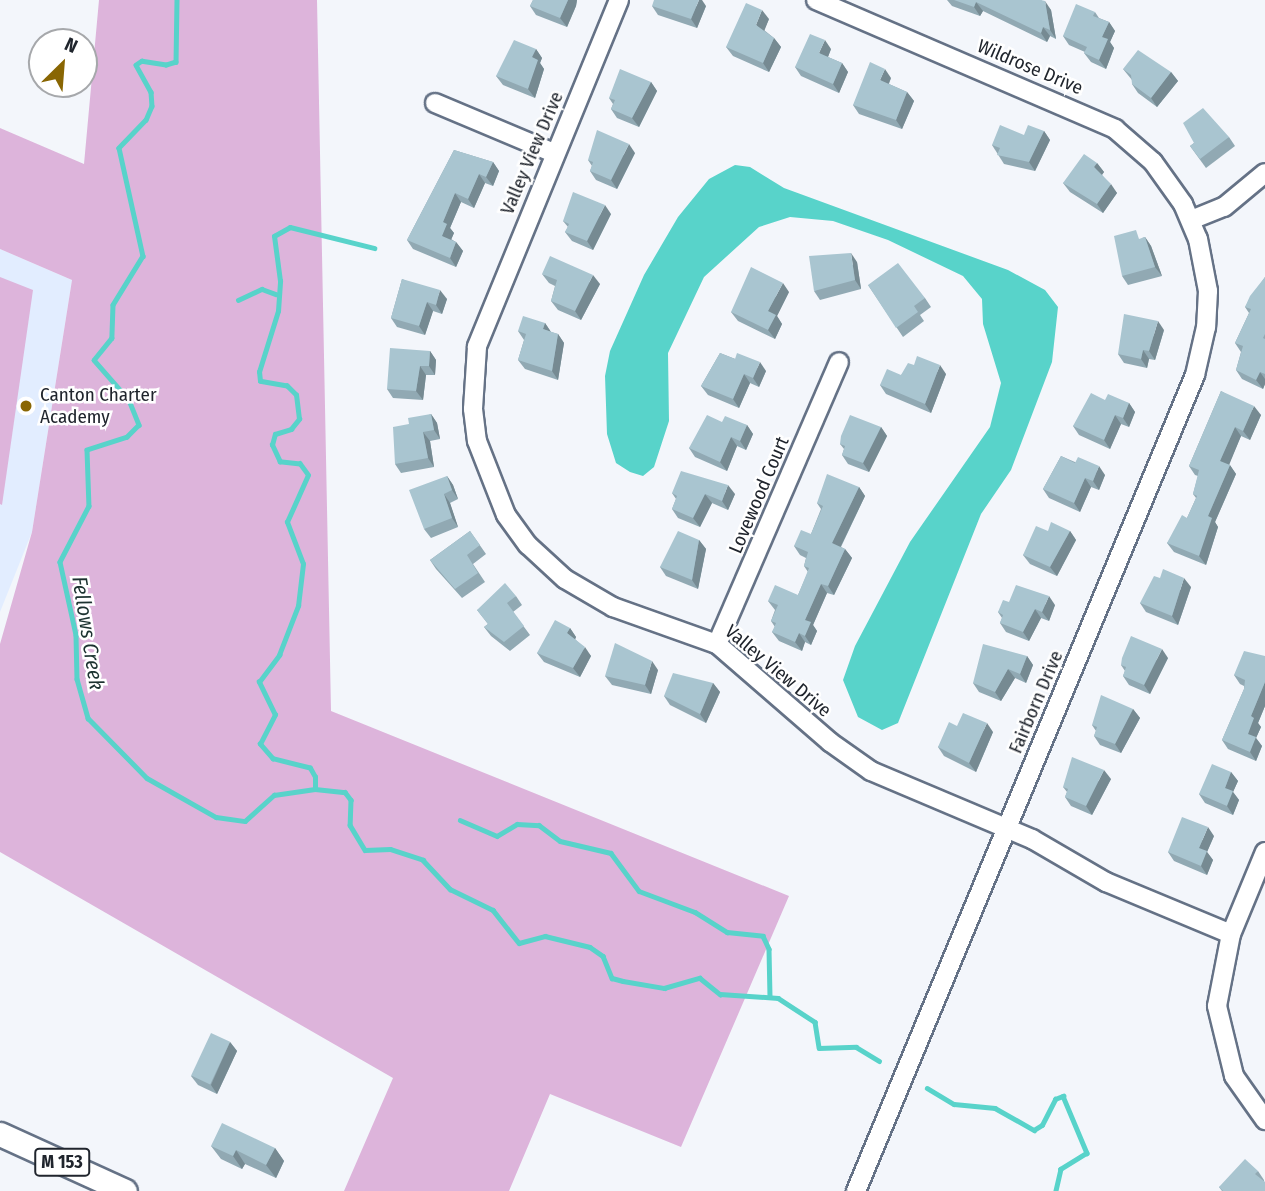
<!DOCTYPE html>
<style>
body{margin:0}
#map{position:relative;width:1265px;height:1191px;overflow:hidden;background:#f3f6fb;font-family:"Fira Sans Condensed",sans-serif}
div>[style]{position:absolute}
.built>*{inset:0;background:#e2edff}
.green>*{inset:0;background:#ddb4db}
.water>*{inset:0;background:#58d3ca}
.stream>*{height:4.5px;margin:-2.25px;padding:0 2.25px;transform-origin:2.25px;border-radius:2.25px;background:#58d3ca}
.roads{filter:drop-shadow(2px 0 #657286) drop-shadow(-2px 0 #657286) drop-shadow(0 2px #657286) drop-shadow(0 -2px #657286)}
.minor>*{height:18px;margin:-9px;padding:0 9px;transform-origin:9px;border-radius:9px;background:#fff}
.major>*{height:23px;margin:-11.5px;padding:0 11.5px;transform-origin:11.5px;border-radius:11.5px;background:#fff}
.wall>*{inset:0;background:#91a9b3}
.shaded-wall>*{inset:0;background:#768a92}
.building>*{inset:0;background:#a9c5d0;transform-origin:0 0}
.dots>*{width:19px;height:19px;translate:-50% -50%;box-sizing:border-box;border:4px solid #fff;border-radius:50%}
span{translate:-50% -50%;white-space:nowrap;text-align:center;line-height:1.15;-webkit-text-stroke:5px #fff;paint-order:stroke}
.shield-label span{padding:2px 5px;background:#fff;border:2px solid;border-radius:5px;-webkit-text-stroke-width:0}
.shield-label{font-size:18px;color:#20252d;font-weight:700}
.street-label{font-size:19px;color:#20252d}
.poi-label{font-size:19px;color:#20252d}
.left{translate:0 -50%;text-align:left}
.water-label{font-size:21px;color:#1c3230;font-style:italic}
.north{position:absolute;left:28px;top:28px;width:70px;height:70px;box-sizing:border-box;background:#fff;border:2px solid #a6a8ab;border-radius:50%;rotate:25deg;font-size:19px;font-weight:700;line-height:28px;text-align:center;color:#20252d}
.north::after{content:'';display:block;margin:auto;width:24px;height:32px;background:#896603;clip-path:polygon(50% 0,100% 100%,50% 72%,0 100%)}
</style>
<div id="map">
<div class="built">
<div style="clip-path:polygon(0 249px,72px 280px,32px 532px,0 612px)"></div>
</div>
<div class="green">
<div style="clip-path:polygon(99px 0,317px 0,331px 711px,789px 896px,681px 1147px,550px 1094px,509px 1191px,344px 1191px,393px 1078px,0 852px,0 644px,32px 532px,72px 280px,0 249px,0 128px,84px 164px)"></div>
<div style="clip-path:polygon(0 277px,33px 290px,2px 505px,0 504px)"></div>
</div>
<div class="water">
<div style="clip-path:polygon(735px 165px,750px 167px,784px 188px,1008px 270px,1045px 290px,1058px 307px,1052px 362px,1011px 470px,981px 514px,898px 723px,882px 730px,858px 717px,843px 680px,855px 646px,910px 542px,990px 427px,1001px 383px,983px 324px,982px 299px,963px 276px,888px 240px,833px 221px,790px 217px,759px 227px,704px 277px,668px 353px,669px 421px,654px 467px,643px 476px,630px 472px,616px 463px,607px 434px,605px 376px,610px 351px,644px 275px,678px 217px,709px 179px)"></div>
</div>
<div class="stream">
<div style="left:177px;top:0;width:62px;rotate:90.9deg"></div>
<div style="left:176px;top:62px;width:10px;rotate:163deg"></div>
<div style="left:166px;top:65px;width:24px;rotate:-171deg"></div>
<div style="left:142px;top:61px;width:7px;rotate:146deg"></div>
<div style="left:136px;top:65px;width:31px;rotate:61deg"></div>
<div style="left:151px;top:92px;width:14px;rotate:86deg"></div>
<div style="left:152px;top:106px;width:15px;rotate:113deg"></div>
<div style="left:146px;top:120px;width:39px;rotate:134deg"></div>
<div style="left:119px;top:148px;width:111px;rotate:77.5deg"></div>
<div style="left:143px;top:256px;width:57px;rotate:121.5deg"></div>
<div style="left:113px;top:305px;width:33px;rotate:92deg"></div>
<div style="left:112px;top:338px;width:28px;rotate:129deg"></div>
<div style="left:94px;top:360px;width:53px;rotate:48.8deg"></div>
<div style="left:129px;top:400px;width:27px;rotate:68deg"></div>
<div style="left:139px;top:425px;width:17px;rotate:135deg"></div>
<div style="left:127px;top:437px;width:42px;rotate:162deg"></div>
<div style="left:87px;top:450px;width:56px;rotate:88deg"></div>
<div style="left:89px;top:506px;width:63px;rotate:117.4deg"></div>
<div style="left:60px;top:562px;width:75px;rotate:77.6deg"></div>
<div style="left:76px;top:635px;width:44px;rotate:88.7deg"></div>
<div style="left:77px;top:679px;width:41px;rotate:74.2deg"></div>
<div style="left:88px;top:718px;width:84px;rotate:45.5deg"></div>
<div style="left:147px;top:778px;width:79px;rotate:29.5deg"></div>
<div style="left:216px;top:817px;width:29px;rotate:8deg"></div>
<div style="left:245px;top:821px;width:39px;rotate:-42deg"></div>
<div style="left:274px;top:795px;width:41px;rotate:-8.3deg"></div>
<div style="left:315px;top:789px;width:30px;rotate:6deg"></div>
<div style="left:345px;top:792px;width:10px;rotate:53deg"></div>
<div style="left:351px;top:800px;width:25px;rotate:92deg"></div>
<div style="left:350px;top:825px;width:29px;rotate:59deg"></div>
<div style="left:365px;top:850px;width:25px;rotate:-2deg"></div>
<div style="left:390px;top:849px;width:35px;rotate:18deg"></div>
<div style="left:423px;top:860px;width:40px;rotate:47deg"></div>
<div style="left:450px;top:889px;width:48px;rotate:26deg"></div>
<div style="left:493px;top:910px;width:42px;rotate:51.8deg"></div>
<div style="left:519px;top:943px;width:27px;rotate:-15deg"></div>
<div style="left:545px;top:936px;width:46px;rotate:13.7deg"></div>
<div style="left:590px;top:947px;width:16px;rotate:35deg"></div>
<div style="left:603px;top:956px;width:24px;rotate:68deg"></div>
<div style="left:612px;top:978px;width:11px;rotate:15deg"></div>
<div style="left:623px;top:981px;width:42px;rotate:9.7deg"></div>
<div style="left:664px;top:988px;width:37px;rotate:-16deg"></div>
<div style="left:700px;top:978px;width:26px;rotate:39deg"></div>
<div style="left:720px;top:994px;width:58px;rotate:3.9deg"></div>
<div style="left:778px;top:998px;width:44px;rotate:33deg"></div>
<div style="left:815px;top:1022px;width:26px;rotate:81deg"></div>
<div style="left:819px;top:1048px;width:37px;rotate:-2deg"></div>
<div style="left:856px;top:1047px;width:27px;rotate:31deg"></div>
<div style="left:238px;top:300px;width:26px;rotate:-25deg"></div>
<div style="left:262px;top:289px;width:15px;rotate:20deg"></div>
<div style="left:315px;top:789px;width:12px;rotate:-90deg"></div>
<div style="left:315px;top:777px;width:10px;rotate:-119deg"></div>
<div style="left:310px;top:768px;width:38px;rotate:-166deg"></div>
<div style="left:273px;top:759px;width:20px;rotate:-131deg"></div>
<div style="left:260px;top:744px;width:33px;rotate:-63deg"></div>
<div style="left:275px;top:715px;width:37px;rotate:-116deg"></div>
<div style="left:259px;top:682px;width:34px;rotate:-53deg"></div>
<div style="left:279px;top:655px;width:53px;rotate:-68.8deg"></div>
<div style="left:298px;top:606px;width:42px;rotate:-83.2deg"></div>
<div style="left:303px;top:564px;width:45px;rotate:-110.9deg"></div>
<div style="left:287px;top:522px;width:51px;rotate:-65.9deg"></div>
<div style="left:308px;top:475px;width:14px;rotate:-126deg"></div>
<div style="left:300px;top:464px;width:20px;rotate:-174deg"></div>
<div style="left:280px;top:462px;width:19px;rotate:-115deg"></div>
<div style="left:272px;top:445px;width:11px;rotate:-75deg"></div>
<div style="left:275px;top:434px;width:17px;rotate:-17deg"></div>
<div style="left:291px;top:429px;width:13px;rotate:-51deg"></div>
<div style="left:299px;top:419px;width:24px;rotate:-97deg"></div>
<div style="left:296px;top:395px;width:13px;rotate:-135deg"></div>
<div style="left:287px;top:386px;width:27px;rotate:-170deg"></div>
<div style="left:260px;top:381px;width:9px;rotate:-96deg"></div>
<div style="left:259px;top:372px;width:64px;rotate:-72.7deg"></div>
<div style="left:278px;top:311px;width:30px;rotate:-86deg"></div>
<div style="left:280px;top:281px;width:45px;rotate:-97.6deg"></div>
<div style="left:274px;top:236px;width:18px;rotate:-29deg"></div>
<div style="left:290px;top:227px;width:87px;rotate:14deg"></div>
<div style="left:460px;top:820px;width:40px;rotate:23.4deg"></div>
<div style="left:497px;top:836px;width:23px;rotate:-31deg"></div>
<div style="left:517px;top:824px;width:22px;rotate:3deg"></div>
<div style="left:539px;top:825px;width:26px;rotate:37deg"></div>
<div style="left:560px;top:841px;width:52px;rotate:13.2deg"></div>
<div style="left:611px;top:853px;width:47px;rotate:53.6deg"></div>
<div style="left:639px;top:891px;width:60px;rotate:20.6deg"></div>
<div style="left:695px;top:912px;width:38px;rotate:32deg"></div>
<div style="left:727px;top:932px;width:36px;rotate:6deg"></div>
<div style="left:763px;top:936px;width:14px;rotate:65deg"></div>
<div style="left:769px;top:949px;width:48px;rotate:88.8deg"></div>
<div style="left:927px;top:1088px;width:31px;rotate:31deg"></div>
<div style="left:954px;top:1104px;width:41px;rotate:5.6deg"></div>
<div style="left:995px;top:1108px;width:45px;rotate:29.4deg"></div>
<div style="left:1034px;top:1130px;width:9px;rotate:-32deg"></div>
<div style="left:1042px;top:1125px;width:29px;rotate:-63deg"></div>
<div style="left:1055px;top:1099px;width:9px;rotate:-21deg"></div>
<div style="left:1063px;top:1096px;width:62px;rotate:67.2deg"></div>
<div style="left:1087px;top:1153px;width:31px;rotate:148deg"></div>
<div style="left:1061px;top:1169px;width:23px;rotate:103deg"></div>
</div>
<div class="roads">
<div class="minor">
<div style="left:619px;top:0;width:375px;rotate:112.3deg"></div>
<div style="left:477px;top:347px;width:62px;rotate:93.7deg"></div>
<div style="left:473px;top:409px;width:32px;rotate:83deg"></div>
<div style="left:477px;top:441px;width:79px;rotate:68.6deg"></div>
<div style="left:506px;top:515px;width:37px;rotate:54deg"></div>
<div style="left:528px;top:545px;width:50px;rotate:42.6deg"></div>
<div style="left:565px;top:579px;width:56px;rotate:30.3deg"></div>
<div style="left:613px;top:607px;width:110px;rotate:19.6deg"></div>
<div style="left:717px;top:644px;width:150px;rotate:40.9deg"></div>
<div style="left:830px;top:742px;width:50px;rotate:35.3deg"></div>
<div style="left:871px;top:771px;width:175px;rotate:22.9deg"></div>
<div style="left:1032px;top:839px;width:86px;rotate:30.2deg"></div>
<div style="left:1106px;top:882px;width:135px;rotate:22.6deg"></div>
<div style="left:816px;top:0;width:326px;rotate:23.3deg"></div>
<div style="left:1115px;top:129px;width:50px;rotate:41deg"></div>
<div style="left:1153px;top:162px;width:52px;rotate:54.5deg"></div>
<div style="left:1183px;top:204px;width:38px;rotate:67deg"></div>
<div style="left:1198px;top:239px;width:53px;rotate:79.1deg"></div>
<div style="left:1208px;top:291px;width:36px;rotate:93deg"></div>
<div style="left:1206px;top:327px;width:49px;rotate:102.9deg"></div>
<div style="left:1195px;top:375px;width:884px;rotate:112.56deg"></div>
<div style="left:435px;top:103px;width:129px;rotate:22.8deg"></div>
<div style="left:1191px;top:220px;width:35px;rotate:-22deg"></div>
<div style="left:1224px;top:207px;width:53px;rotate:-39.7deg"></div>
<div style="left:717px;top:644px;width:307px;rotate:-66.6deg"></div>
<div style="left:1265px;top:852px;width:89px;rotate:112.5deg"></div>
<div style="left:1231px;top:934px;width:73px;rotate:101deg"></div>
<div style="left:1217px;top:1006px;width:72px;rotate:76.3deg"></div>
<div style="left:1234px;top:1076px;width:54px;rotate:54.8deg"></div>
</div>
<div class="major">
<div style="left:0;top:1134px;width:137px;rotate:24.5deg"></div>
</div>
</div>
<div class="wall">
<div style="clip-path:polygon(533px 0,577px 0,576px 6px,567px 27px,536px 15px,530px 6px)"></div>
<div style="clip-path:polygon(947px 0,1041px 0,1051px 10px,1056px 39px,1050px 36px,1047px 42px,983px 11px,980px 16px,952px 6px)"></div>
<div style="clip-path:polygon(652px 6px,706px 6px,697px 28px,658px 15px)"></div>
<div style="clip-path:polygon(1095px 12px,1099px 18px,1109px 22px,1115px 31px,1110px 42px,1114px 48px,1106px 69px,1091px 62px,1084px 53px,1085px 52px,1069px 45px,1063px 36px)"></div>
<div style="clip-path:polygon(769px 19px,764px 30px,774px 38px,781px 47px,769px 72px,733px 56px,726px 47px)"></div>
<div style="clip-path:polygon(536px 49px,542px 58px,540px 63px,544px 69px,535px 98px,503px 85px,496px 76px)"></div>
<div style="clip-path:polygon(831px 49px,828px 57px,842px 63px,848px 72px,839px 93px,801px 76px,795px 67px)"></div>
<div style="clip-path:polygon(1123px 69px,1171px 72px,1178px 81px,1157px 107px,1138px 93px,1132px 84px,1132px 80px)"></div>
<div style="clip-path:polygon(891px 78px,889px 84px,907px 92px,914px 101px,902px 129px,859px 114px,853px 105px)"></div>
<div style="clip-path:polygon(651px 82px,657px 91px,639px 127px,617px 118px,611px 109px,613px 104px,609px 98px)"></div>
<div style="clip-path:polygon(1044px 131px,1050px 140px,1035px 171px,1004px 164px,992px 145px,1024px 135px)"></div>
<div style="clip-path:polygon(1229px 137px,1235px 146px,1206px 168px,1190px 146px,1194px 143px)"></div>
<div style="clip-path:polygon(454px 150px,493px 162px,499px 171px,493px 186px,485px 183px,474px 208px,461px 202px,450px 228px,454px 233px,451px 239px,456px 242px,463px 251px,456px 267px,413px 249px,407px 240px)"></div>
<div style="clip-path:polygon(635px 153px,617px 189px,596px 180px,590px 171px,592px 166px,588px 160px)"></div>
<div style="clip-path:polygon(1097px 163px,1104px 172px,1102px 175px,1117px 193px,1103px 213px,1070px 192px,1063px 183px)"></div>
<div style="clip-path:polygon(611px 214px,593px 250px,572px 241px,565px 232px,568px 227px,563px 221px)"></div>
<div style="clip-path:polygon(1145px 237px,1151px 246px,1162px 276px,1128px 285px,1122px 276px,1142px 238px)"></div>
<div style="clip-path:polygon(857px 262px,861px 289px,820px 300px,814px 291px)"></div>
<div style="clip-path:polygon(542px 274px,600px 284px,581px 320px,558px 310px,551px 301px,555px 286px,549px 283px)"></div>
<div style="clip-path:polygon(1265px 277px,1265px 384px,1263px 389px,1242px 379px,1236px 370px,1241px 352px,1235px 343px,1249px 313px,1245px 307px)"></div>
<div style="clip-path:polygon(402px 279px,447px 299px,442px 314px,433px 311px,425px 335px,397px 327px,391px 318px)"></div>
<div style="clip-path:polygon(868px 285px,925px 298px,931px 307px,920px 315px,924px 321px,903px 337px)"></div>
<div style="clip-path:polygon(789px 292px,777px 316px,782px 324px,775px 339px,738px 321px,731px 312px)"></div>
<div style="clip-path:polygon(545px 323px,551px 332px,558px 334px,564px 343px,558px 380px,525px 369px,518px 360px,524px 340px,518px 331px)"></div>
<div style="clip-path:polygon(1164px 330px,1155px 360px,1149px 359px,1147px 368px,1124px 363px,1118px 354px)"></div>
<div style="clip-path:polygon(430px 351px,436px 360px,435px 375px,426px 375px,423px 400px,393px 398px,387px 389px)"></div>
<div style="clip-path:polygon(720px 353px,766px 371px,759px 387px,750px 383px,739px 408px,708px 395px,701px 386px)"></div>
<div style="clip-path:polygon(914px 365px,946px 374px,931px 413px,886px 394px,880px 385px,901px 375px)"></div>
<div style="clip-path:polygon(1221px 391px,1261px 415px,1250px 440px,1241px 436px,1229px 464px,1236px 474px,1215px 522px,1218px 527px,1206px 565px,1174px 552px,1167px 543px,1187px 518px,1196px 498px,1193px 494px,1198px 476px,1195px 475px,1189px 466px)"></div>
<div style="clip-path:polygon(1105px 400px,1129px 403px,1135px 412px,1129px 427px,1121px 424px,1110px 449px,1079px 435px,1073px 426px)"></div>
<div style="clip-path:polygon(431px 414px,437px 423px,440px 439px,430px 441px,434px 467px,401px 473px,395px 464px,409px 424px)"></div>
<div style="clip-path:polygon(722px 422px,747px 425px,753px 434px,746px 450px,737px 446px,727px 471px,695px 457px,689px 448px)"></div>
<div style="clip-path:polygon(881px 427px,887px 436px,869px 472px,848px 464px,842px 455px,844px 449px,840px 444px)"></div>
<div style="clip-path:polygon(1061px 456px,1105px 475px,1099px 490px,1091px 487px,1080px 512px,1049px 498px,1043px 489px)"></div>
<div style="clip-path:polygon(447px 476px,453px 485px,458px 499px,450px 503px,458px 527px,431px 538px,424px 529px)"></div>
<div style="clip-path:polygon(859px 487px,865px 496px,841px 547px,845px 549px,852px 558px,834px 595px,827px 593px,813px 625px,817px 631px,811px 645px,805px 642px,802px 651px,779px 641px,772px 632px,775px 627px,771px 621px,775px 610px,768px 601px,798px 595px,808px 572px,804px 566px,806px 558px,800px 555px,794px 546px,811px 534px,821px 509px,817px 503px)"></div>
<div style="clip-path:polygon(672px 493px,735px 494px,728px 510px,712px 503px,700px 527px,678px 518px,672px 509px,676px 499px)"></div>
<div style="clip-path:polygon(470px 531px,486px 554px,473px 564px,485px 582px,462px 598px,436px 569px,430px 560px)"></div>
<div style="clip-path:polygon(1048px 531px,1070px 531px,1076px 540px,1057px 576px,1030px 564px,1023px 555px)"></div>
<div style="clip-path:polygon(699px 540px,706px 549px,698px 589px,666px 576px,660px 567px)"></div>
<div style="clip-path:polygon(1191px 587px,1178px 625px,1146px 612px,1140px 603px)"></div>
<div style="clip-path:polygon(516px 596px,522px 605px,513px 612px,530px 635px,510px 651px,491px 636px,484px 627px,488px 624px,477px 610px)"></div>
<div style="clip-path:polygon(1009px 602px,1055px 605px,1049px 621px,1041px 618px,1029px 641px,1006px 632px,1000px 623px,1002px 618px,998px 612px)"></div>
<div style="clip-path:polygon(570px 628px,576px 637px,575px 639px,591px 656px,580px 677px,544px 662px,537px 653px)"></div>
<div style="clip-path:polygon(1027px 656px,1033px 665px,1026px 683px,1015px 678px,1001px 701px,979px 692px,973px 683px)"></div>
<div style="clip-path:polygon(1265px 656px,1265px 706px,1258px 723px,1261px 727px,1256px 738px,1262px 746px,1256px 761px,1228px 749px,1222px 740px,1244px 689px,1244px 686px,1240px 684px,1234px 675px)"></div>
<div style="clip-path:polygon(1168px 658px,1150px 694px,1129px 685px,1123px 676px,1125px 671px,1121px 665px)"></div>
<div style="clip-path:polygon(658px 670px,651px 694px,612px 685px,605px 676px)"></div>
<div style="clip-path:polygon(713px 683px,720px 692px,706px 723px,670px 705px,664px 696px)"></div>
<div style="clip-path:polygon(1133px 709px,1140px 718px,1121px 753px,1100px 745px,1094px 736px,1096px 731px,1092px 725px)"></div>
<div style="clip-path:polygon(957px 726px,993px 732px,976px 772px,944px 756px,938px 747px)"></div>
<div style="clip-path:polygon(1231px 772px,1238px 781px,1233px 792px,1239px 800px,1233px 815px,1205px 803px,1199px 794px)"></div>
<div style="clip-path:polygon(1111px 779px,1092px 815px,1071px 806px,1065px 797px,1067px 792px,1063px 787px)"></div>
<div style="clip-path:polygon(1214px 836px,1207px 852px,1213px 860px,1207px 875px,1174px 861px,1168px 852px)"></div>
<div style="clip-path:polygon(230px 1042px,237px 1051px,217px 1094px,198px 1085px,191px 1076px)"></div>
<div style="clip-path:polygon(211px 1146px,275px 1148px,284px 1161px,276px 1178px,245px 1164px,242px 1169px,221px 1159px)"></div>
<div style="clip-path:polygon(1258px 1171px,1264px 1180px,1265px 1191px,1222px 1191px,1219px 1187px)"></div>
</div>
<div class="shaded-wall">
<div style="clip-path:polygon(568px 0,577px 0,576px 6px,567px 27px,560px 18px)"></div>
<div style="clip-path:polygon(699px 0,702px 0,706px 6px,697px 28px,691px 19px)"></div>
<div style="clip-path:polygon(1045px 1px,1051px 10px,1056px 39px,1050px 30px)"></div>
<div style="clip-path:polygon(976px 2px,983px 11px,980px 16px,974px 7px)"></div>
<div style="clip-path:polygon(762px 10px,769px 19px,763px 34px,756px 25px)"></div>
<div style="clip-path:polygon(1109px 22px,1115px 31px,1110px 42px,1114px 48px,1106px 69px,1099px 60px,1102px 37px)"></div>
<div style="clip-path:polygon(1043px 27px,1050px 36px,1047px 42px,1041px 33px)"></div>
<div style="clip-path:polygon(774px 38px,781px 47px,769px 72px,763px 63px)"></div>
<div style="clip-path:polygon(825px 40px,831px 49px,826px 62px,819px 53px)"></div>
<div style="clip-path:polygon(536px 49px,542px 58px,540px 63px,544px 69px,535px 98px,528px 89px,532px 57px)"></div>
<div style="clip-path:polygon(842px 63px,848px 72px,839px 93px,833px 84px)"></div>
<div style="clip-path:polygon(885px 69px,891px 78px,886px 89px,880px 80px)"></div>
<div style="clip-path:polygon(1171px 72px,1178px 81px,1157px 107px,1151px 98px)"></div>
<div style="clip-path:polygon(651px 82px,657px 91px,639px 127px,632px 118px)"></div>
<div style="clip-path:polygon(907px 92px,914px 101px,902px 129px,896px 120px)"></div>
<div style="clip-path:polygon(1044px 131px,1050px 140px,1035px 171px,1029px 162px)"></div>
<div style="clip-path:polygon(629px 144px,635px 153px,617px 189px,611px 180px)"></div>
<div style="clip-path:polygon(493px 162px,499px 171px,493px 186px,486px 177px)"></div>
<div style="clip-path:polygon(1097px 163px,1104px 172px,1101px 176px,1094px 167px)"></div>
<div style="clip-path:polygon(479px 174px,485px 183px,474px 208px,468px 199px)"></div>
<div style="clip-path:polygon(1111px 184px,1117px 193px,1103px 213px,1097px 204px)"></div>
<div style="clip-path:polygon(455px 193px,461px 202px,450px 228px,454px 233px,449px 245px,442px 236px,443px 222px)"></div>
<div style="clip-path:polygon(605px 205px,611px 214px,593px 250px,587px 241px)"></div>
<div style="clip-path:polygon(1145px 237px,1151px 246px,1162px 276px,1155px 267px)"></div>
<div style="clip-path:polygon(456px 242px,463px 251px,456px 267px,450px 258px)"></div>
<div style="clip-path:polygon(851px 253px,857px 262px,861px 289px,855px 280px)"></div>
<div style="clip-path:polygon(593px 275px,600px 284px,581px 320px,575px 311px)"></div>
<div style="clip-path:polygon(783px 283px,789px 292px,777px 316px,782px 324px,775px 339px,768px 330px,768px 311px)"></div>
<div style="clip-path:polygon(440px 290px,447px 299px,442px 314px,436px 305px)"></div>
<div style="clip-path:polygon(427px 302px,433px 311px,425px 335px,419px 326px)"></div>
<div style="clip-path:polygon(1158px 321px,1164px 330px,1155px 360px,1149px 351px)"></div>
<div style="clip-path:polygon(545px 323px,551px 332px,543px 329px)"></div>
<div style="clip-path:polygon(558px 334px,564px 343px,558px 380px,552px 371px)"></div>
<div style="clip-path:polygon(1143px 350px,1149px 359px,1147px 368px,1141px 359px)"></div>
<div style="clip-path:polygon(430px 351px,436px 360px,435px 375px,429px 366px)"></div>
<div style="clip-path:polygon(760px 362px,766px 371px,759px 387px,753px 378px)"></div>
<div style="clip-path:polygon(940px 365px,946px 374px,931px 413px,925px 404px)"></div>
<div style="clip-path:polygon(420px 366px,426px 375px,423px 400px,416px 391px)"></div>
<div style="clip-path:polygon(1260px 372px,1265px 379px,1265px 384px,1263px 389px,1256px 380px)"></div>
<div style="clip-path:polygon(744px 374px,750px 383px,739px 408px,733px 399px)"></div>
<div style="clip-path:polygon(1129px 403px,1135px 412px,1129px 427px,1123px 418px)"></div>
<div style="clip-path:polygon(1254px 406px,1261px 415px,1250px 440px,1243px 431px)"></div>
<div style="clip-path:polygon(431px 414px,437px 423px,440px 439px,434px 430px)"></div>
<div style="clip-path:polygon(1115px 415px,1121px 424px,1110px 449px,1104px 440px)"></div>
<div style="clip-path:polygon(747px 425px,753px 434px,746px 450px,740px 441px)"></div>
<div style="clip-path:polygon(881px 427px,887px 436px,869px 472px,863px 463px)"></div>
<div style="clip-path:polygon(1235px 427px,1241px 436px,1227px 470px,1220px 461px)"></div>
<div style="clip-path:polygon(423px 432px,430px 441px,434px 467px,428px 458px)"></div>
<div style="clip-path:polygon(731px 437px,737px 446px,727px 471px,720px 462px)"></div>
<div style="clip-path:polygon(1230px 465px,1236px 474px,1215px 522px,1218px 527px,1206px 565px,1199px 556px,1208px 516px)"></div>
<div style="clip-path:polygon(1099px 466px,1105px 475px,1099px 490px,1093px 481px)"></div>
<div style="clip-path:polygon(447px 476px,453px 485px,458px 499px,452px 490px)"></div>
<div style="clip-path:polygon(1085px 478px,1091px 487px,1080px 512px,1074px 503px)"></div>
<div style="clip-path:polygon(728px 485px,735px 494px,728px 510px,722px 501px)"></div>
<div style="clip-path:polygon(859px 487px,865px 496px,838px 552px,832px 543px)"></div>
<div style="clip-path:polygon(444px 494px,450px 503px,458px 527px,452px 518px)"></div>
<div style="clip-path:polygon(705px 494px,712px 503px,700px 527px,693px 518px)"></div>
<div style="clip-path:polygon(1070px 531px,1076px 540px,1057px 576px,1050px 567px)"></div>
<div style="clip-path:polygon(699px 540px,706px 549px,698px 589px,692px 580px)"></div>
<div style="clip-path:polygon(845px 549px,852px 558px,834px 595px,828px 586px)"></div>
<div style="clip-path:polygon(1184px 578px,1191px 587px,1178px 625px,1172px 616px)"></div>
<div style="clip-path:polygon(821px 584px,827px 593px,813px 625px,817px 631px,811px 645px,805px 636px,805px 620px)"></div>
<div style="clip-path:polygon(1049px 596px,1055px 605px,1049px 621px,1042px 612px)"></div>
<div style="clip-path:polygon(1035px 609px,1041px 618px,1029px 641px,1023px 632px)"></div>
<div style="clip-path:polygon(570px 628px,576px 637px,574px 642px,567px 633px)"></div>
<div style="clip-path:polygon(799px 633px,805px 642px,802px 651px,795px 642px)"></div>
<div style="clip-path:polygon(585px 647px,591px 656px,580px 677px,573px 668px)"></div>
<div style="clip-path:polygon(1162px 649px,1168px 658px,1150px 694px,1144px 685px)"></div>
<div style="clip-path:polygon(1027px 656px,1033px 665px,1026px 683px,1020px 674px)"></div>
<div style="clip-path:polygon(652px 661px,658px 670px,651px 694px,645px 685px)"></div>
<div style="clip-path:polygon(1008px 669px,1015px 678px,1001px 701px,995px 692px)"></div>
<div style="clip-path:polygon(1265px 682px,1265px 706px,1258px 723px,1261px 727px,1256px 738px,1262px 746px,1256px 761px,1250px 752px,1248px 734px,1251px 716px)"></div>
<div style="clip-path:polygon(713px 683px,720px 692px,706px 723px,700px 714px)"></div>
<div style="clip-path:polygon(1133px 709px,1140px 718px,1121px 753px,1115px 744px)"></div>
<div style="clip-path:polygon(987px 723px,993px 732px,976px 772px,969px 763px)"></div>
<div style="clip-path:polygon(1104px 770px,1111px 779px,1092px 815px,1086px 806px)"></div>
<div style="clip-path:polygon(1231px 772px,1238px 781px,1233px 792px,1239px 800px,1233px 815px,1227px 806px,1225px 788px)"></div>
<div style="clip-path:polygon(1208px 827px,1214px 836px,1207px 852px,1213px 860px,1207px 875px,1201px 866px,1199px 848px)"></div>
<div style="clip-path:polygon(230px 1042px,237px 1051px,217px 1094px,211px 1085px)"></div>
<div style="clip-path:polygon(275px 1148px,284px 1161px,276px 1178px,266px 1165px)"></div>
<div style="clip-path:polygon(236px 1150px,245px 1164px,242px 1169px,233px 1156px)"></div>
</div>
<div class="building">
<div style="clip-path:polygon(533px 0,568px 0,560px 18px,530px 6px)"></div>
<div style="clip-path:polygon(654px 0,699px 0,691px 19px,652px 6px)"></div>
<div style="clip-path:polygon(954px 0,1041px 0,1045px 1px,1050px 30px,1043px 27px,1041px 33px,976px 2px,974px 7px)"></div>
<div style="clip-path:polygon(746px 3px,762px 10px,756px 25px,774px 38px,763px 63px,726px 47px)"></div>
<div style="clip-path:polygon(1076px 4px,1095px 12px,1093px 16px,1109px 22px,1102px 37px,1108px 39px,1099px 60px,1084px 53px,1087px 47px,1063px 36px)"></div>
<div style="clip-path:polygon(810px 34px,825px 40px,819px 53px,842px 63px,833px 84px,795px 67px)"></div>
<div style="clip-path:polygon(514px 40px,536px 49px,532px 57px,538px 60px,528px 89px,496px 76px)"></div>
<div style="clip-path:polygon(1138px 50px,1171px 72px,1151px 98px,1132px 84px,1131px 75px,1123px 69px)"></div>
<div style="clip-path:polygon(870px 62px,885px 69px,880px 80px,907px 92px,896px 120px,853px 105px)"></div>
<div style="clip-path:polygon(620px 69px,651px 82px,632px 118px,611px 109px,615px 100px,609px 98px)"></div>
<div style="clip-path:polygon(1203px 108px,1229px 137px,1200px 159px,1190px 146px,1194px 143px,1183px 123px)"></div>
<div style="clip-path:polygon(1000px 125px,1024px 135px,1028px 125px,1044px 131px,1029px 162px,997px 155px,1000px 148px,992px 145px)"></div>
<div style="clip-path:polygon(597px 130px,629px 144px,611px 180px,590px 171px,593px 162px,588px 160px)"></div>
<div style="clip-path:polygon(454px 150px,493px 162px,486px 177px,479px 174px,468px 199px,455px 193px,443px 222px,447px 224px,442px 236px,456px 242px,450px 258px,407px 240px)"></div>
<div style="clip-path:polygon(1084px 154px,1097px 163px,1094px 167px,1111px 184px,1097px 204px,1063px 183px)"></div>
<div style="clip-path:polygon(573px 192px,605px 205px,587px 241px,565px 232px,569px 224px,563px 221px)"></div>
<div style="clip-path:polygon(1136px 230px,1139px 239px,1145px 237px,1155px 267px,1122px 276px,1114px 236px)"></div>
<div style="clip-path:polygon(851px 253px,855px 280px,814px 291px,809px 256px)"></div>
<div style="clip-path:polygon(550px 256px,593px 275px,575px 311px,551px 301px,557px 280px,542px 274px)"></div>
<div style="clip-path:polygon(898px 263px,925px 298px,914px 306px,918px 312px,896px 328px,868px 285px)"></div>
<div style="clip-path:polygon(751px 267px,783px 283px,768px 311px,776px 315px,768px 330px,731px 312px)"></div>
<div style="clip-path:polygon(1265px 277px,1265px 334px,1263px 338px,1265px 339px,1265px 374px,1260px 372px,1256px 380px,1236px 370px,1243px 346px,1235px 343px,1251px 309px,1245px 307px,1250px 296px)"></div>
<div style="clip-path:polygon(402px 279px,440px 290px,436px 305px,427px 302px,419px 326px,391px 318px)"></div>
<div style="clip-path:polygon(1124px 314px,1158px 321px,1149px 351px,1143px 350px,1141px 359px,1118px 354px)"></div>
<div style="clip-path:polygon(523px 316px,545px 323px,543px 329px,558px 334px,552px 371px,518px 360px,526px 334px,518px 331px)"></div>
<div style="clip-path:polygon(390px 348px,430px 351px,429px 366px,420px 366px,416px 391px,387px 389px)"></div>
<div style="clip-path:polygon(720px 353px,735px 359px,737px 353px,760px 362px,753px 378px,744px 374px,733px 399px,701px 386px)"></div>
<div style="clip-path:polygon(917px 356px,940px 365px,925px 404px,880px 385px,887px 369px,901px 375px,908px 363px,914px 365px)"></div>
<div style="clip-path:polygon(1221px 391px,1254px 406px,1243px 431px,1235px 427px,1220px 461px,1230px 465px,1208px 516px,1212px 518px,1199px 556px,1167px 543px,1182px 515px,1187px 518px,1197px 496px,1193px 494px,1199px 470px,1189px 466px)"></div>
<div style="clip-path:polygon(1091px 393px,1105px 400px,1108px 394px,1129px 403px,1123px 418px,1115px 415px,1104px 440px,1073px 426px)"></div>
<div style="clip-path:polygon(431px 414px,434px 430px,423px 432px,428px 458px,395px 464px,393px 427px,409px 424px,408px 418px)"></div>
<div style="clip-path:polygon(707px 415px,722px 422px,725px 416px,747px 425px,740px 441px,731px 437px,720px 462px,689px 448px)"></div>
<div style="clip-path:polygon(850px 415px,881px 427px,863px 463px,842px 455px,845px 446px,840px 444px,841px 436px)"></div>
<div style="clip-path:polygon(1061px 456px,1075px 463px,1078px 457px,1099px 466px,1093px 481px,1085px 478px,1074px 503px,1043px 489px)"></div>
<div style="clip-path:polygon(681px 471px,728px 485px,722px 501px,705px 494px,693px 518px,672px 509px,677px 496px,672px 493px)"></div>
<div style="clip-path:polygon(827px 474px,859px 487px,832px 543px,845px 549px,828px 586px,821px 584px,805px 620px,811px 622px,805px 636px,799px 633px,795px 642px,772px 632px,776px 623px,771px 621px,778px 605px,768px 601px,775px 585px,798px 595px,809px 568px,804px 566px,808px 552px,794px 546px,801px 530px,811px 534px,823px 506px,817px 503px)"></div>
<div style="clip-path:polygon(447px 476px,452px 490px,444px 494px,452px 518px,424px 529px,409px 490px)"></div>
<div style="clip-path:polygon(1051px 522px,1070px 531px,1050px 567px,1023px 555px,1036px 526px,1048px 531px)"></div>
<div style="clip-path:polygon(470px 531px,480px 545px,467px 555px,478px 573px,455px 589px,430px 560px)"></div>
<div style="clip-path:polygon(678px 531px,699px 540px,692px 580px,660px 567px)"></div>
<div style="clip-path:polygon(1163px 569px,1184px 578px,1172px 616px,1140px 603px,1154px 576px,1160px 578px)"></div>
<div style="clip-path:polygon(505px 583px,516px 596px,507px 603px,524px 626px,504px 642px,484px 627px,488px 624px,477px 610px)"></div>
<div style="clip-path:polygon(1016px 585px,1049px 596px,1042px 612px,1035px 609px,1023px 632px,1000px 623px,1003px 615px,998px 612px,1003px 600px,1009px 602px)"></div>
<div style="clip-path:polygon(555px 620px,570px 628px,567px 633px,585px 647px,573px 668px,537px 653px)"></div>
<div style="clip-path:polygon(1131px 636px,1162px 649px,1144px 685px,1123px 676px,1126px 667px,1121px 665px,1122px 658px)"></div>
<div style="clip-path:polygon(615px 643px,652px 661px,645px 685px,605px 676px)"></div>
<div style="clip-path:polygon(983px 644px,1027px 656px,1020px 674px,1008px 669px,995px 692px,973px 683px)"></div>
<div style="clip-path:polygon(1244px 651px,1265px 656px,1265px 682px,1251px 716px,1254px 718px,1248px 734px,1256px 737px,1250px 752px,1222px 740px,1244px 689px,1245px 680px,1234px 675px)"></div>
<div style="clip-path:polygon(673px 673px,713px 683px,700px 714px,664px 696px)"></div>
<div style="clip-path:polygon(1101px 695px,1133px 709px,1115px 744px,1094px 736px,1097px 727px,1092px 725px)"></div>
<div style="clip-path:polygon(963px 713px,987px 723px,969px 763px,938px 747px,949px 722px,957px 726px)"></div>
<div style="clip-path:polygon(1072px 757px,1104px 770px,1086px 806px,1065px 797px,1068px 789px,1063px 787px)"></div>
<div style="clip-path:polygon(1212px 764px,1231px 772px,1225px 788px,1233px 791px,1227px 806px,1199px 794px)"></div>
<div style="clip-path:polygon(1182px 817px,1208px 827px,1199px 848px,1207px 851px,1201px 866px,1168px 852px)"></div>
<div style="left:211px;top:1033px;width:21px;height:47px;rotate:25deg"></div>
<div style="clip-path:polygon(222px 1123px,275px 1148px,266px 1165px,236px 1150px,233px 1156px,211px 1146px)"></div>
<div style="clip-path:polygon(1245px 1159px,1258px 1171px,1255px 1174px,1265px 1182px,1265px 1191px,1223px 1191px,1219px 1187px)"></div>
</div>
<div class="dots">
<div style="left:26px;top:406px;background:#896603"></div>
</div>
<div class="shield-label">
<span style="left:62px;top:1162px">M 153</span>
</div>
<div class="street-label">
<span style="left:1030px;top:67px;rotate:23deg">Wildrose Drive</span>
<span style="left:532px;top:153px;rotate:-67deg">Valley View Drive</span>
<span style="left:759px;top:495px;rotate:-67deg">Lovewood Court</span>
<span style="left:778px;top:671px;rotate:40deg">Valley View Drive</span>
<span style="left:1036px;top:702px;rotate:-67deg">Fairborn Drive</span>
</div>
<div class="poi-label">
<span class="left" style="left:40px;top:406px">Canton Charter<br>Academy</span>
</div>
<div class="water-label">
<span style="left:88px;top:633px;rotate:81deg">Fellows Creek</span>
</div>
<div class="north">N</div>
</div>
